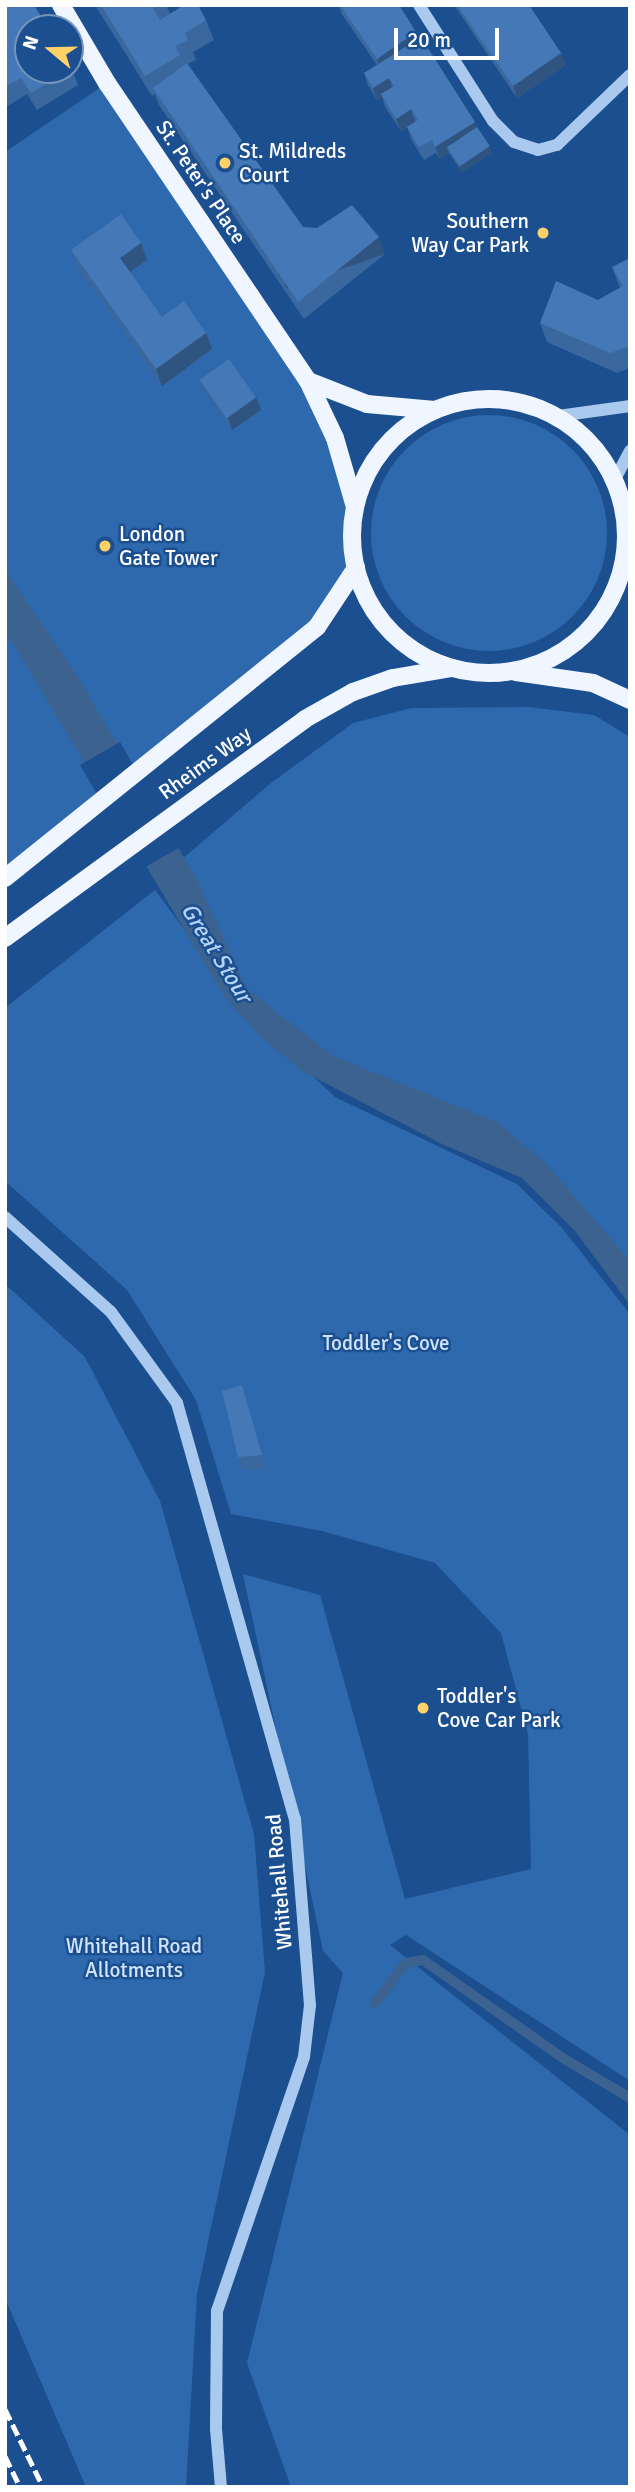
<!DOCTYPE html>
<style>
body{margin:0}
#map{position:relative;width:635px;height:2492px;overflow:hidden;background:#1b4f8f;font-family:Signika,sans-serif}
div>[style]{position:absolute}
.green>*{inset:0;background:#2e69ad}
.round{border-radius:50%}
.water>*{inset:0;background:#3c6290}
.pier>*{inset:0;background:#1b4f8f;transform-origin:0 0}
.stream>*{height:10px;margin:-5px;padding:0 5px;transform-origin:5px;border-radius:5px;background:#3c6290}
.minor>*{height:12px;margin:-6px;padding:0 6px;transform-origin:6px;border-radius:6px;background:#a9c9ee}
.major>*{height:18px;margin:-9px;padding:0 9px;transform-origin:9px;border-radius:9px;background:#f0f6ff}
.major>.ring{margin:-9px;padding:0;box-sizing:content-box;background:none;border:18px solid #f0f6ff;border-radius:50%}
.rail>*{height:5px;margin-top:-2.5px;transform-origin:0;background:repeating-linear-gradient(90deg,#fff 0 12px,transparent 0 17px)}
.wall>*{inset:0;background:#3a679d}
.shaded-wall>*{inset:0;background:#305480;transform-origin:0 0}
.building>*{inset:0;background:#4478b7;transform-origin:0 0}
.dots>*{width:19px;height:19px;translate:-50% -50%;box-sizing:border-box;border:4px solid #1b4f8f;border-radius:50%}
span{translate:-50% -50%;white-space:nowrap;text-align:center;line-height:1.15;-webkit-text-stroke:5px #1b4f8f;paint-order:stroke}
.poi-label{font-size:21px;color:#fff}
.left{translate:0 -50%;text-align:left}
.right{translate:-100% -50%;text-align:right}
.street-label{font-size:21px;color:#fff}
.park-label{font-size:21px;color:#cfe3fa}
.water-label{font-size:23px;color:#b5d3f5;font-style:italic}
.frame{position:absolute;inset:0;border:7px solid #fff;pointer-events:none}
.north{position:absolute;left:14px;top:14px;width:70px;height:70px;box-sizing:border-box;background:#1b4f8f;border:2px solid #7695bc;border-radius:50%;rotate:289deg;font-size:19px;font-weight:700;line-height:28px;text-align:center;color:#fff}
.north::after{content:'';display:block;margin:auto;width:24px;height:32px;background:#ffd166;clip-path:polygon(50% 0,100% 100%,50% 72%,0 100%)}
.scale{position:absolute;left:394px;top:28px;width:105px;height:32px;box-sizing:border-box;border:4px solid #fff;border-top:0;padding-left:9px;font-size:21px;line-height:24px;white-space:nowrap;color:#fff;-webkit-text-stroke:5px #1b4f8f;paint-order:stroke}
</style>
<div id="map">
<div class="green">
<div style="clip-path:polygon(107px 83px,308px 381px,355px 507px,356px 568px,317px 627px,5px 878px,5px 152px)"></div>
<div class="round" style="left:371px;top:415px;width:236px;height:236px"></div>
<div style="clip-path:polygon(529px 707px,594px 715px,630px 737px,630px 1280px,521px 1160px,442px 1124px,244px 1005px,167px 872px,271px 783px,353px 723px,412px 708px)"></div>
<div style="clip-path:polygon(155px 890px,247px 1014px,335px 1097px,517px 1184px,562px 1228px,630px 1314px,630px 2081px,406px 1935px,390px 1945px,630px 2135px,630px 2487px,291px 2487px,247px 2363px,343px 1973px,323px 1951px,243px 1574px,320px 1595px,405px 1899px,531px 1869px,528px 1734px,501px 1633px,435px 1563px,322px 1531px,231px 1514px,196px 1400px,127px 1290px,5px 1181px,5px 1008px)"></div>
<div style="clip-path:polygon(5px 1284px,85px 1357px,160px 1501px,254px 1834px,265px 1972px,197px 2294px,186px 2487px,86px 2487px,5px 2298px)"></div>
</div>
<div class="water">
<div style="clip-path:polygon(5px 570px,76px 674px,195px 876px,247px 989px,333px 1056px,499px 1123px,548px 1166px,630px 1261px,630px 1305px,575px 1231px,522px 1178px,442px 1144px,302px 1071px,260px 1036px,224px 996px,5px 630px)"></div>
</div>
<div class="pier">
<div style="left:120px;top:742px;width:121px;height:46px;rotate:60deg"></div>
</div>
<div class="stream">
<div style="left:375px;top:2003px;width:51px;rotate:-52.2deg"></div>
<div style="left:406px;top:1963px;width:17px;rotate:-10deg"></div>
<div style="left:423px;top:1960px;width:174px;rotate:35deg"></div>
<div style="left:566px;top:2060px;width:74px;rotate:30.7deg"></div>
</div>
<div class="minor">
<div style="left:419px;top:5px;width:138px;rotate:57.5deg"></div>
<div style="left:493px;top:121px;width:30px;rotate:45deg"></div>
<div style="left:514px;top:142px;width:25px;rotate:18deg"></div>
<div style="left:538px;top:150px;width:20px;rotate:-15deg"></div>
<div style="left:557px;top:145px;width:101px;rotate:-43.8deg"></div>
<div style="left:558px;top:416px;width:73px;rotate:-7.9deg"></div>
<div style="left:615px;top:479px;width:32px;rotate:-62deg"></div>
<div style="left:5px;top:1217px;width:142px;rotate:41.9deg"></div>
<div style="left:111px;top:1312px;width:112px;rotate:54deg"></div>
<div style="left:177px;top:1403px;width:432px;rotate:74.2deg"></div>
<div style="left:295px;top:1819px;width:187px;rotate:85.4deg"></div>
<div style="left:310px;top:2005px;width:52px;rotate:96.6deg"></div>
<div style="left:304px;top:2057px;width:268px;rotate:108.9deg"></div>
<div style="left:217px;top:2311px;width:118px;rotate:90.5deg"></div>
<div style="left:216px;top:2429px;width:58px;rotate:85.1deg"></div>
</div>
<div class="major">
<div style="left:61px;top:5px;width:91px;rotate:59.5deg"></div>
<div style="left:107px;top:83px;width:359px;rotate:56deg"></div>
<div style="left:308px;top:381px;width:63px;rotate:64.7deg"></div>
<div style="left:335px;top:438px;width:72px;rotate:73.8deg"></div>
<div style="left:308px;top:381px;width:63px;rotate:21.3deg"></div>
<div style="left:367px;top:404px;width:68px;rotate:5deg"></div>
<div class="ring" style="left:352px;top:399px;width:256px;height:256px"></div>
<div style="left:516px;top:672px;width:78px;rotate:8.1deg"></div>
<div style="left:593px;top:683px;width:41px;rotate:24.7deg"></div>
<div style="left:5px;top:878px;width:400px;rotate:-38.8deg"></div>
<div style="left:317px;top:627px;width:71px;rotate:-56.5deg"></div>
<div style="left:5px;top:938px;width:371px;rotate:-36.1deg"></div>
<div style="left:305px;top:719px;width:55px;rotate:-29.4deg"></div>
<div style="left:353px;top:692px;width:42px;rotate:-19.3deg"></div>
<div style="left:393px;top:678px;width:60px;rotate:-9.6deg"></div>
</div>
<div class="rail">
<div style="left:5px;top:2409px;width:87px;rotate:64deg"></div>
<div style="left:5px;top:2456px;width:34px;rotate:64deg"></div>
</div>
<div class="wall">
<div style="clip-path:polygon(5px 5px,72px 68px,78px 85px,37px 110px,27px 94px,6px 107px,5px 106px)"></div>
<div style="clip-path:polygon(95px 5px,166px 5px,170px 14px,206px 20px,214px 40px,193px 52px,196px 60px,187px 64px,303px 227px,385px 254px,304px 319px,159px 105px,155px 94px,152px 96px)"></div>
<div style="clip-path:polygon(339px 5px,399px 5px,492px 153px,462px 172px,449px 153px,440px 159px,436px 153px,424px 160px,411px 139px,407px 127px,415px 122px,401px 131px,385px 107px,382px 97px,377px 100px,368px 85px,364px 73px,377px 65px,341px 13px)"></div>
<div style="clip-path:polygon(454px 5px,529px 5px,561px 53px,566px 65px,517px 98px)"></div>
<div style="clip-path:polygon(141px 243px,147px 260px,130px 272px,162px 317px,206px 333px,212px 349px,162px 386px,77px 267px,71px 250px)"></div>
<div style="clip-path:polygon(630px 262px,630px 368px,617px 373px,547px 342px,540px 323px,598px 300px,620px 288px,612px 267px)"></div>
<div style="clip-path:polygon(200px 380px,256px 397px,261px 410px,232px 430px,205px 393px)"></div>
<div style="clip-path:polygon(242px 1385px,246px 1398px,266px 1468px,243px 1470px,238px 1457px)"></div>
</div>
<div class="shaded-wall">
<div style="clip-path:polygon(416px 32px,421px 44px,381px 71px,377px 59px)"></div>
<div style="clip-path:polygon(561px 53px,566px 65px,517px 98px,513px 86px)"></div>
<div style="clip-path:polygon(389px 78px,393px 90px,381px 94px,382px 97px,377px 100px,373px 88px)"></div>
<div style="clip-path:polygon(411px 109px,415px 122px,401px 131px,396px 119px)"></div>
<div style="clip-path:polygon(475px 122px,480px 134px,447px 146px,449px 153px,440px 159px,435px 147px)"></div>
<div style="clip-path:polygon(490px 146px,492px 153px,462px 172px,459px 165px)"></div>
<div style="left:379px;top:237px;width:18px;height:104px;rotate:71deg"></div>
<div style="clip-path:polygon(141px 243px,147px 260px,126px 275px,120px 258px)"></div>
<div style="clip-path:polygon(206px 333px,212px 349px,162px 386px,156px 369px)"></div>
<div style="clip-path:polygon(256px 397px,261px 410px,232px 430px,228px 418px)"></div>
</div>
<div class="building">
<div style="clip-path:polygon(5px 5px,34px 5px,48px 28px,28px 28px,28px 70px,69px 70px,31px 93px,21px 78px,5px 87px,5px 53px,8px 51px,5px 46px)"></div>
<div style="clip-path:polygon(101px 5px,159px 5px,153px 8px,160px 20px,184px 5px,198px 5px,206px 20px,185px 33px,188px 40px,175px 46px,180px 55px,145px 76px)"></div>
<div style="clip-path:polygon(340px 5px,399px 5px,416px 32px,377px 59px)"></div>
<div style="clip-path:polygon(457px 5px,529px 5px,561px 53px,513px 86px)"></div>
<div style="clip-path:polygon(421px 37px,475px 122px,435px 147px,432px 140px,419px 147px,407px 127px,418px 120px,411px 109px,396px 119px,381px 94px,394px 86px,389px 78px,373px 88px,364px 73px)"></div>
<div style="clip-path:polygon(187px 63px,303px 227px,317px 228px,352px 205px,379px 237px,298px 302px,153px 88px)"></div>
<div style="left:477px;top:127px;width:23px;height:36px;rotate:56deg"></div>
<div style="clip-path:polygon(121px 214px,141px 243px,120px 258px,162px 317px,184px 301px,206px 333px,156px 369px,71px 250px)"></div>
<div style="clip-path:polygon(628px 259px,630px 262px,630px 346px,610px 353px,540px 323px,556px 281px,598px 300px,623px 286px,612px 267px)"></div>
<div style="left:229px;top:359px;width:47px;height:36px;rotate:55deg"></div>
<div style="clip-path:polygon(242px 1385px,262px 1455px,238px 1457px,222px 1391px)"></div>
</div>
<div class="dots">
<div style="left:225px;top:163px;background:#ffd166"></div>
<div style="left:543px;top:233px;background:#ffd166"></div>
<div style="left:105px;top:546px;background:#ffd166"></div>
<div style="left:423px;top:1708px;background:#ffd166"></div>
</div>
<div class="poi-label">
<span class="left" style="left:239px;top:163px">St. Mildreds<br>Court</span>
<span class="right" style="left:529px;top:233px">Southern<br>Way Car Park</span>
<span class="left" style="left:119px;top:546px">London<br>Gate Tower</span>
<span class="left" style="left:437px;top:1708px">Toddler's<br>Cove Car Park</span>
</div>
<div class="street-label">
<span style="left:201px;top:182px;rotate:56deg">St. Peter's Place</span>
<span style="left:205px;top:763px;rotate:-36deg">Rheims Way</span>
<span style="left:279px;top:1882px;rotate:-95deg">Whitehall Road</span>
</div>
<div class="park-label">
<span style="left:386px;top:1343px">Toddler's Cove</span>
<span style="left:134px;top:1958px">Whitehall Road<br>Allotments</span>
</div>
<div class="water-label">
<span style="left:216px;top:953px;rotate:58deg">Great Stour</span>
</div>
<div class="frame"></div>
<div class="north">N</div>
<div class="scale">20 m</div>
</div>
